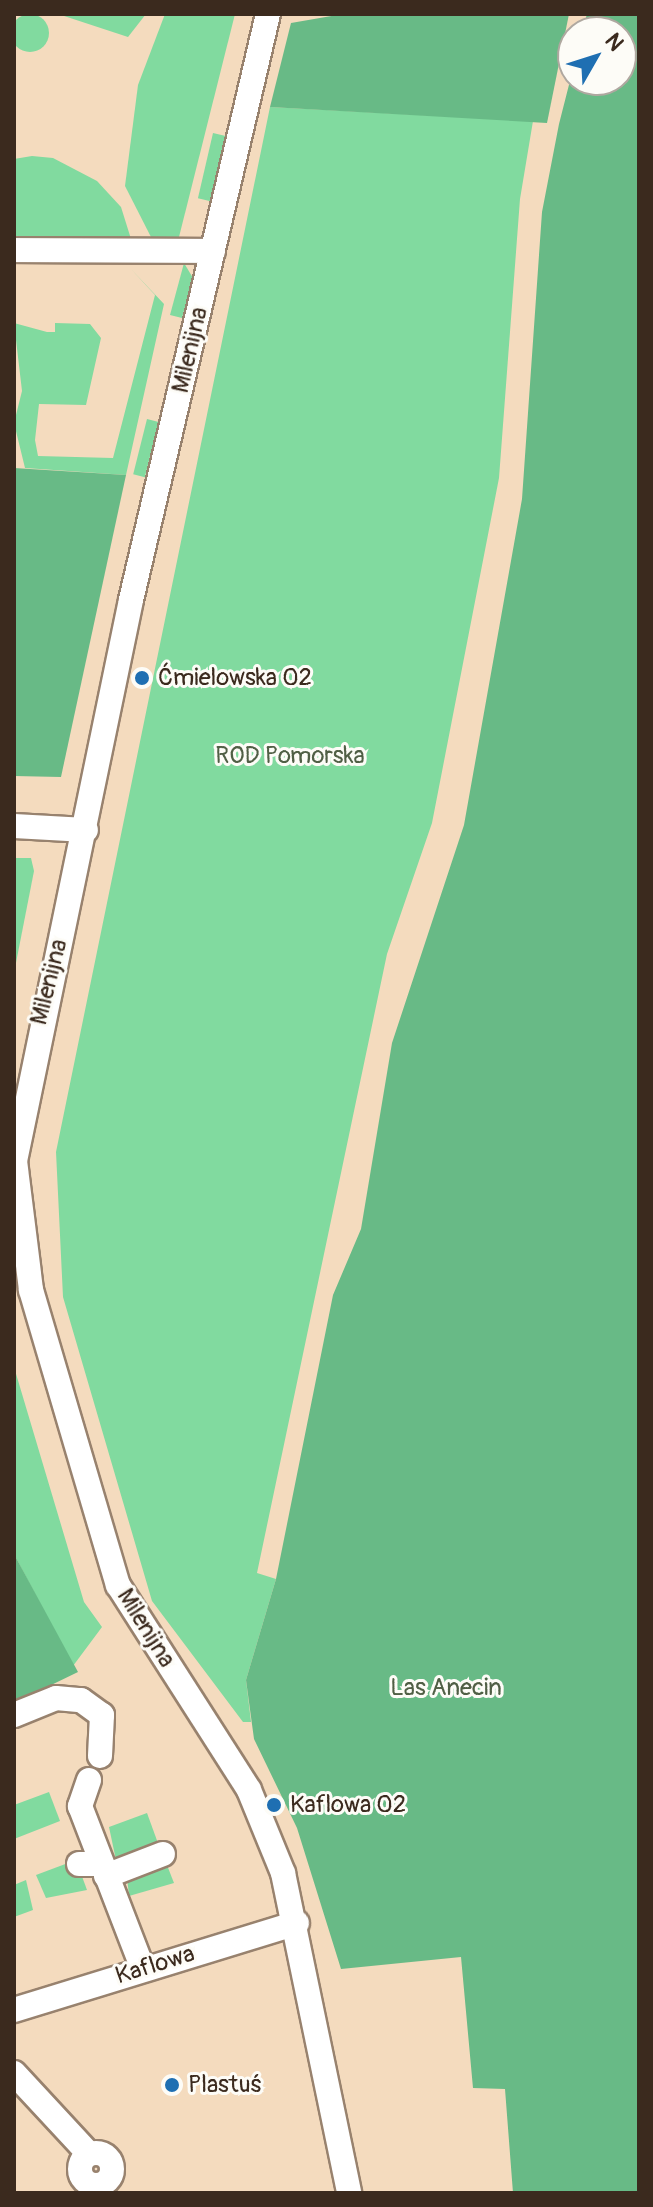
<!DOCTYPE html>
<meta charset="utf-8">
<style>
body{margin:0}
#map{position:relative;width:653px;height:2207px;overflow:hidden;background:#f4dbbe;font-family:Pangolin,sans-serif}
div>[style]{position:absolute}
.green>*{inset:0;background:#81da9f;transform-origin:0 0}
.round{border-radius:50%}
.forest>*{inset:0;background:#68ba86}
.roads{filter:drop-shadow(2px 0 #98826e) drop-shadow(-2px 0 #98826e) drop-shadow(0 2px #98826e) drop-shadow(0 -2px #98826e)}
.street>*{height:24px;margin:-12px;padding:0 12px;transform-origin:12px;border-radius:12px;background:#fff}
.street>.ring{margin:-12px;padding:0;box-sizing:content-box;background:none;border:24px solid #fff;border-radius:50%}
.dots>*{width:22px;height:22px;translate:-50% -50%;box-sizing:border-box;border:4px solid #fdfcf7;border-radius:50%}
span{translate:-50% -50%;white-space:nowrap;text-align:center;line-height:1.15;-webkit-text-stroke:6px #fdfcf7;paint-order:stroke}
.street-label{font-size:24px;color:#3b2a1e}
.poi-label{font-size:24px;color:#3b2a1e}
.left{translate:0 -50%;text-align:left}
.park-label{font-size:24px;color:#505f45}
.frame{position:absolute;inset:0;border:16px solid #3b2a1e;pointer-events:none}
.north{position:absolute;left:557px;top:16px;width:80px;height:80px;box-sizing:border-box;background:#fdfcf7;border:2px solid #afa8a0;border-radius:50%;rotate:51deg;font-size:22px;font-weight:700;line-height:32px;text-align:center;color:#3b2a1e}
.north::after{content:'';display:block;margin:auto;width:28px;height:36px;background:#1f6fb2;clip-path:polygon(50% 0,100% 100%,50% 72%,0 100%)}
</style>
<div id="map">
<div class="green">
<div style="clip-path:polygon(58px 14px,146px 14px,128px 37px)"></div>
<div style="clip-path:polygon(165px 14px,235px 14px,178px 241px,152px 239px,125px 186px,138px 85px)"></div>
<div class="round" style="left:11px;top:14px;width:38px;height:38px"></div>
<div style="clip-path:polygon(270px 107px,533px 121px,520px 199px,499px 478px,432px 823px,387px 954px,257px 1573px,276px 1579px,246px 1680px,251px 1722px,243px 1722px,152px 1601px,63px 1297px,56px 1152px)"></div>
<div style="left:213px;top:133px;width:13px;height:67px;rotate:13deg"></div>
<div style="clip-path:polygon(32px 156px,53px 158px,97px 181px,121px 207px,131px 239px,14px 239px,14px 159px)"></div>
<div style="clip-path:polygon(184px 263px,193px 278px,182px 318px,170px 315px)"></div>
<div style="clip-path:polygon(130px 268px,164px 304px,126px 475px,25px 468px,14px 423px,22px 391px,14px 323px,47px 332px,55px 332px,55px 323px,90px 324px,101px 338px,86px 405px,39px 404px,35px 440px,38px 456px,113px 458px,155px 295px)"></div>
<div style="left:147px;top:419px;width:12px;height:57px;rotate:14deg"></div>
<div style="clip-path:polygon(14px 858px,31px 858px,34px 871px,14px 973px)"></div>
<div style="clip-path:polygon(14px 1367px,84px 1602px,102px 1627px,73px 1666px,14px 1554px)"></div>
<div style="clip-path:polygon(49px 1792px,60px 1821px,14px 1839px,14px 1805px)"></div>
<div style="clip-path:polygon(147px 1813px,159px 1846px,116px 1860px,109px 1827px)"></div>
<div style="clip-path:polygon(76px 1860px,87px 1890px,46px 1898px,36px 1875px)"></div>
<div style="clip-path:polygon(165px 1860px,174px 1883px,129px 1896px,127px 1877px)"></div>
<div style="clip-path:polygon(26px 1880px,33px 1910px,14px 1917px,14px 1885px)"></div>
</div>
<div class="forest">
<div style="clip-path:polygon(343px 14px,569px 14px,547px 123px,270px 107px,291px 23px)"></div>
<div style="clip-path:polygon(587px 14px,639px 14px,639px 2193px,513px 2193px,505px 2089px,473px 2088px,461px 1957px,341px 1969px,297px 1828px,254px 1739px,246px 1680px,276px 1579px,333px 1295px,361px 1229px,392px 1043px,464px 825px,522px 499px,542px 212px,559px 124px,573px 69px,573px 80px,621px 80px,621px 32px,582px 32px)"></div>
<div style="clip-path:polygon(14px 468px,126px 475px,61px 777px,14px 776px)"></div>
<div style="clip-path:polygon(14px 1554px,78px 1672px,14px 1703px)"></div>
</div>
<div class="roads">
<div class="street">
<div style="left:268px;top:14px;width:602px;rotate:103.16deg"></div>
<div style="left:131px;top:600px;width:573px;rotate:101.68deg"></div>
<div style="left:15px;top:1161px;width:130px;rotate:82.9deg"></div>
<div style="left:31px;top:1290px;width:308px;rotate:73.6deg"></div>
<div style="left:118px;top:1585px;width:243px;rotate:57.4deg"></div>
<div style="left:249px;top:1790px;width:90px;rotate:67.7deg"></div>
<div style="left:283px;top:1873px;width:327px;rotate:78.3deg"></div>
<div style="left:14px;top:250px;width:199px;rotate:0.3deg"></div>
<div style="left:14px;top:826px;width:72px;rotate:3.2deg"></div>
<div style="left:14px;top:1715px;width:45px;rotate:-22deg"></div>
<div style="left:56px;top:1698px;width:25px;rotate:5deg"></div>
<div style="left:81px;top:1700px;width:26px;rotate:36deg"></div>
<div style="left:102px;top:1715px;width:41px;rotate:92.8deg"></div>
<div style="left:89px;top:1780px;width:28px;rotate:109deg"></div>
<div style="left:80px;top:1806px;width:175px;rotate:68.9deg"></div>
<div style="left:79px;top:1864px;width:22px"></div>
<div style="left:106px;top:1876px;width:61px;rotate:-21.1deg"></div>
<div style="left:14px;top:2010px;width:296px;rotate:-17.1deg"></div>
<div style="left:14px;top:2073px;width:110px;rotate:47.2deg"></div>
<div class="ring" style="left:80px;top:2153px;width:8px;height:8px"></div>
</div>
</div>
<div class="dots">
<div style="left:142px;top:678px;background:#1f6fb2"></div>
<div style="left:274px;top:1805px;background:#1f6fb2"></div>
<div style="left:172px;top:2085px;background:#1f6fb2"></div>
</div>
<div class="street-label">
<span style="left:190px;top:350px;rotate:-77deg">Milenijna</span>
<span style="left:49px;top:982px;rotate:-76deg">Milenijna</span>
<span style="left:146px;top:1628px;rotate:58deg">Milenijna</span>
<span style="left:155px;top:1965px;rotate:-17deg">Kaflowa</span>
</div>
<div class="poi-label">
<span class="left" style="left:158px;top:678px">Ćmielowska 02</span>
<span class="left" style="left:290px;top:1805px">Kaflowa 02</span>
<span class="left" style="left:188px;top:2085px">Plastuś</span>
</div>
<div class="park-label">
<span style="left:290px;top:756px">ROD Pomorska</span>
<span style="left:446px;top:1688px">Las Anecin</span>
</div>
<div class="frame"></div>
<div class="north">N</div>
</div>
